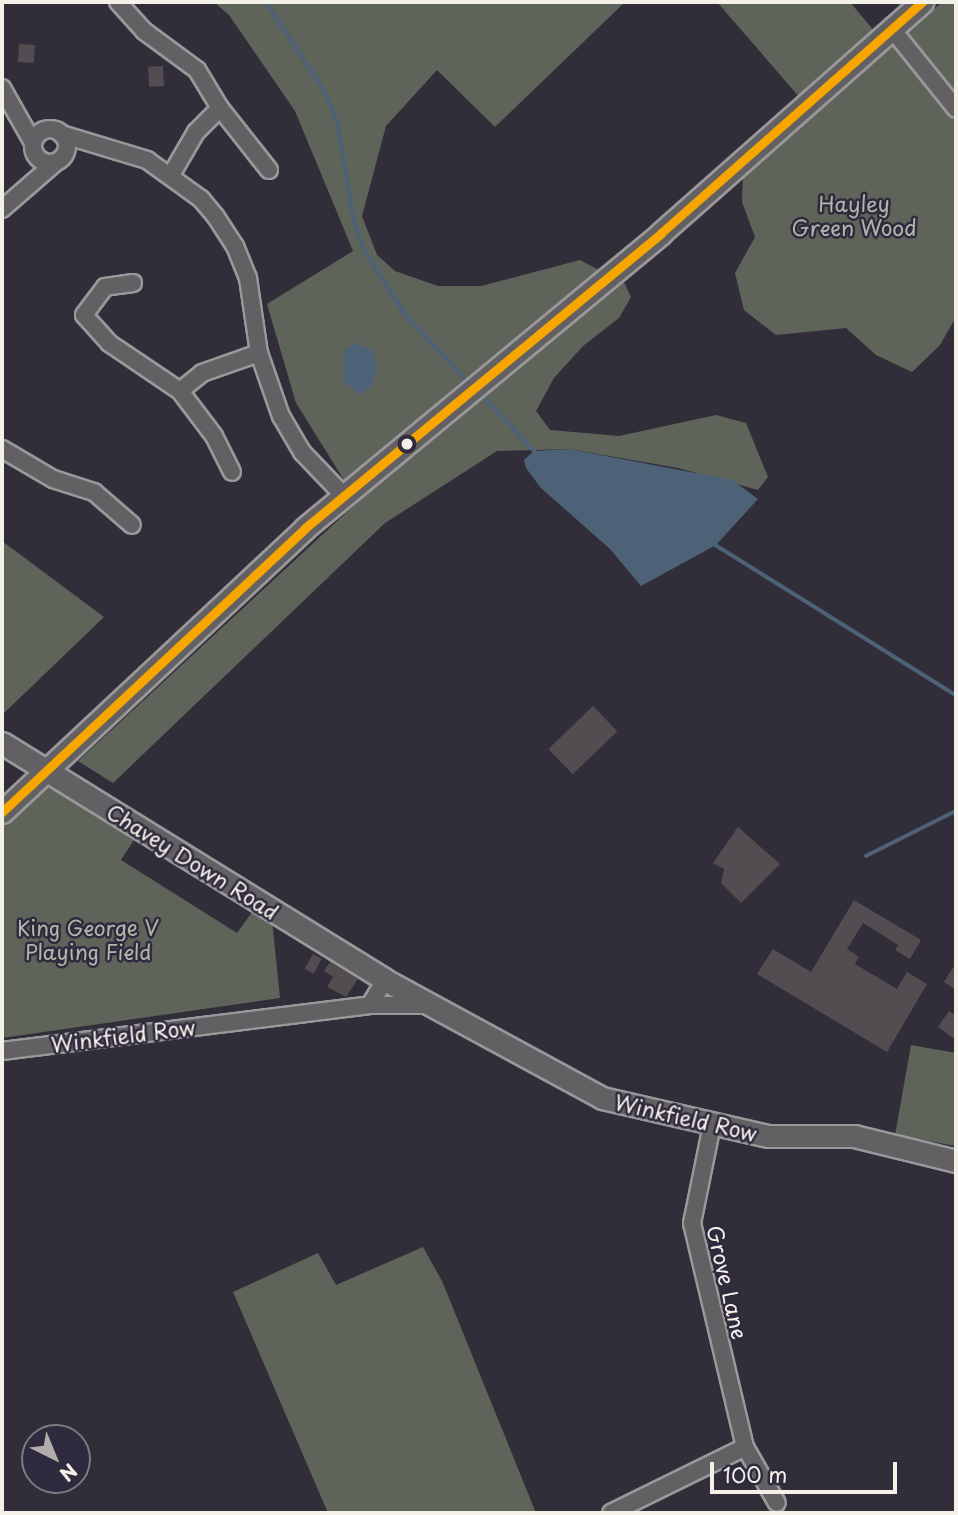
<!DOCTYPE html>
<style>
body{margin:0}
#map{position:relative;width:958px;height:1515px;overflow:hidden;background:#312e39;font-family:"Playpen Sans",sans-serif}
div>[style]{position:absolute}
.green>*{inset:0;background:#5f645a}
.water>*{inset:0;background:#4e6277}
.stream>*{height:3.5px;margin:-1.75px;padding:0 1.75px;transform-origin:1.75px;border-radius:1.75px;background:#4e6277}
.building>*{inset:0;background:#514d51;transform-origin:0 0}
.roads{filter:drop-shadow(2px 0 #9a989b) drop-shadow(-2px 0 #9a989b) drop-shadow(0 2px #9a989b) drop-shadow(0 -2px #9a989b)}
.minor>*{height:16px;margin:-8px;padding:0 8px;transform-origin:8px;border-radius:8px;background:#626063}
.minor>.ring{margin:-8px;padding:0;box-sizing:content-box;background:none;border:16px solid #626063;border-radius:50%}
.major>*{height:21px;margin:-10.5px;padding:0 10.5px;transform-origin:10.5px;border-radius:10.5px;background:#626063}
.bus-1>*{height:9px;margin:-4.5px;padding:0 4.5px;transform-origin:4.5px;border-radius:4.5px;background:#f7a600}
.dots>*{width:19px;height:19px;translate:-50% -50%;box-sizing:border-box;border:4px solid #2f2a3d;border-radius:50%}
span{translate:-50% -50%;white-space:nowrap;text-align:center;line-height:1.15;-webkit-text-stroke:5px #2f2a3d;paint-order:stroke}
.park-label{font-size:21px;color:#b4b5aa}
.street-label{font-size:21px;color:#f4f1e8}
.frame{position:absolute;inset:0;border:4px solid #f4f1e8;pointer-events:none}
.north{position:absolute;left:21px;top:1424px;width:70px;height:70px;box-sizing:border-box;background:#2f2a3d;border:2px solid #7e7a81;border-radius:50%;rotate:137deg;font-size:19px;font-weight:700;line-height:28px;text-align:center;color:#f4f1e8}
.north::after{content:'';display:block;margin:auto;width:24px;height:32px;background:#b0adab;clip-path:polygon(50% 0,100% 100%,50% 72%,0 100%)}
.scale{position:absolute;left:710px;top:1462px;width:187px;height:32px;box-sizing:border-box;border:4px solid #f4f1e8;border-top:0;padding-left:9px;font-size:21px;line-height:24px;white-space:nowrap;color:#f4f1e8;-webkit-text-stroke:5px #2f2a3d;paint-order:stroke}
</style>
<div id="map">
<div class="green">
<div style="clip-path:polygon(214px 2px,625px 2px,495px 127px,437px 70px,386px 126px,362px 216px,377px 255px,395px 271px,438px 286px,481px 286px,580px 260px,625px 284px,631px 297px,619px 318px,583px 346px,554px 378px,536px 411px,550px 430px,619px 436px,716px 415px,746px 423px,768px 477px,758px 490px,678px 468px,569px 449px,497px 451px,385px 523px,113px 783px,78px 761px,415px 449px,401px 434px,344px 480px,296px 403px,267px 304px,353px 251px,295px 111px,229px 15px)"></div>
<div style="clip-path:polygon(717px 2px,850px 2px,889px 49px,942px 2px,956px 2px,956px 317px,940px 345px,912px 372px,876px 355px,846px 328px,776px 335px,744px 310px,735px 273px,755px 237px,742px 202px,743px 176px,802px 122px,807px 106px)"></div>
<div style="clip-path:polygon(2px 541px,104px 617px,2px 715px)"></div>
<div style="clip-path:polygon(50px 781px,138px 834px,121px 860px,237px 933px,255px 908px,272px 920px,280px 998px,2px 1038px,2px 824px)"></div>
<div style="clip-path:polygon(911px 1045px,956px 1053px,956px 1146px,895px 1135px)"></div>
<div style="clip-path:polygon(423px 1247px,442px 1281px,536px 1513px,328px 1513px,233px 1292px,318px 1253px,336px 1285px)"></div>
</div>
<div class="water">
<div style="clip-path:polygon(355px 343px,373px 350px,377px 369px,371px 387px,361px 395px,343px 381px,344px 351px)"></div>
<div style="clip-path:polygon(569px 449px,732px 480px,758px 499px,716px 545px,641px 586px,610px 549px,541px 488px,526px 468px,524px 460px,534px 451px)"></div>
</div>
<div class="stream">
<div style="left:266px;top:2px;width:107px;rotate:56.5deg"></div>
<div style="left:325px;top:91px;width:35px;rotate:68deg"></div>
<div style="left:338px;top:124px;width:101px;rotate:80.4deg"></div>
<div style="left:355px;top:224px;width:29px;rotate:70deg"></div>
<div style="left:365px;top:251px;width:73px;rotate:57.8deg"></div>
<div style="left:404px;top:313px;width:96px;rotate:47.1deg"></div>
<div style="left:480px;top:393px;width:83px;rotate:46.9deg"></div>
<div style="left:714px;top:544px;width:285px;rotate:32deg"></div>
<div style="left:866px;top:856px;width:101px;rotate:-26.6deg"></div>
</div>
<div class="building">
<div style="left:19px;top:44px;width:16px;height:18px;rotate:4deg"></div>
<div style="left:163px;top:66px;width:20px;height:15px;rotate:87deg"></div>
<div style="left:593px;top:706px;width:35px;height:62px;rotate:46deg"></div>
<div style="clip-path:polygon(738px 827px,780px 864px,741px 903px,721px 883px,724px 869px,713px 863px)"></div>
<div style="clip-path:polygon(854px 900px,921px 940px,910px 959px,895px 950px,898px 945px,863px 923px,847px 949px,859px 957px,855px 964px,897px 989px,907px 972px,927px 984px,887px 1052px,757px 974px,773px 949px,811px 972px)"></div>
<div style="left:313px;top:954px;width:10px;height:17px;rotate:29deg"></div>
<div style="clip-path:polygon(330px 962px,358px 979px,346px 997px,327px 987px,333px 977px,324px 971px)"></div>
<div style="clip-path:polygon(956px 963px,956px 990px,944px 982px)"></div>
<div style="clip-path:polygon(949px 1011px,956px 1015px,956px 1040px,938px 1027px)"></div>
</div>
<div class="roads">
<div class="minor">
<div style="left:118px;top:2px;width:39px;rotate:48deg"></div>
<div style="left:144px;top:31px;width:66px;rotate:36.3deg"></div>
<div style="left:197px;top:70px;width:44px;rotate:58.8deg"></div>
<div style="left:220px;top:108px;width:34px;rotate:135deg"></div>
<div style="left:196px;top:132px;width:50px;rotate:120.2deg"></div>
<div style="left:892px;top:29px;width:102px;rotate:51.3deg"></div>
<div style="left:2px;top:88px;width:61px;rotate:60.5deg"></div>
<div style="left:220px;top:108px;width:79px;rotate:51.7deg"></div>
<div class="ring" style="left:33px;top:129px;width:18px;height:18px"></div>
<div style="left:61px;top:134px;width:90px;rotate:16.8deg"></div>
<div style="left:147px;top:160px;width:67px;rotate:35.8deg"></div>
<div style="left:201px;top:199px;width:23px;rotate:50deg"></div>
<div style="left:216px;top:217px;width:35px;rotate:57deg"></div>
<div style="left:235px;top:246px;width:35px;rotate:68deg"></div>
<div style="left:248px;top:278px;width:76px;rotate:81.7deg"></div>
<div style="left:259px;top:353px;width:67px;rotate:70.8deg"></div>
<div style="left:281px;top:416px;width:42px;rotate:59.7deg"></div>
<div style="left:302px;top:452px;width:61px;rotate:46.3deg"></div>
<div style="left:2px;top:209px;width:69px;rotate:-40.9deg"></div>
<div style="left:133px;top:283px;width:28px;rotate:172deg"></div>
<div style="left:105px;top:287px;width:35px;rotate:127deg"></div>
<div style="left:84px;top:315px;width:38px;rotate:48deg"></div>
<div style="left:109px;top:343px;width:86px;rotate:34.1deg"></div>
<div style="left:180px;top:391px;width:56px;rotate:52.9deg"></div>
<div style="left:214px;top:436px;width:40px;rotate:63.4deg"></div>
<div style="left:180px;top:391px;width:28px;rotate:-39deg"></div>
<div style="left:202px;top:373px;width:60px;rotate:-19.3deg"></div>
<div style="left:2px;top:449px;width:59px;rotate:30.5deg"></div>
<div style="left:53px;top:479px;width:43px;rotate:17.6deg"></div>
<div style="left:94px;top:492px;width:50px;rotate:41deg"></div>
<div style="left:370px;top:1005px;width:62px"></div>
<div style="left:2px;top:1051px;width:371px;rotate:-7.1deg"></div>
<div style="left:370px;top:1005px;width:29px;rotate:-59deg"></div>
<div style="left:712px;top:1125px;width:100px;rotate:101.5deg"></div>
<div style="left:692px;top:1223px;width:230px;rotate:76.7deg"></div>
<div style="left:745px;top:1447px;width:64px;rotate:60.3deg"></div>
<div style="left:611px;top:1513px;width:149px;rotate:-26.2deg"></div>
</div>
<div class="major">
<div style="left:2px;top:743px;width:450px;rotate:31.7deg"></div>
<div style="left:385px;top:980px;width:247px;rotate:28.5deg"></div>
<div style="left:602px;top:1098px;width:170px;rotate:12.9deg"></div>
<div style="left:768px;top:1136px;width:86px"></div>
<div style="left:854px;top:1136px;width:105px;rotate:13.8deg"></div>
<div style="left:2px;top:812px;width:415px;rotate:-43.1deg"></div>
<div style="left:305px;top:528px;width:462px;rotate:-39.6deg"></div>
<div style="left:661px;top:233px;width:349px;rotate:-41.5deg"></div>
</div>
</div>
<div class="bus-1">
<div style="left:2px;top:812px;width:415px;rotate:-43.1deg"></div>
<div style="left:305px;top:528px;width:462px;rotate:-39.6deg"></div>
<div style="left:661px;top:233px;width:349px;rotate:-41.5deg"></div>
</div>
<div class="dots">
<div style="left:407px;top:444px;background:#f4f1e8"></div>
</div>
<div class="park-label">
<span style="left:854px;top:215px">Hayley<br>Green Wood</span>
<span style="left:88px;top:939px">King George V<br>Playing Field</span>
</div>
<div class="street-label">
<span style="left:193px;top:861px;rotate:32deg">Chavey Down Road</span>
<span style="left:123px;top:1035px;rotate:-7deg">Winkfield Row</span>
<span style="left:686px;top:1117px;rotate:13deg">Winkfield Row</span>
<span style="left:728px;top:1282px;rotate:77deg">Grove Lane</span>
</div>
<div class="frame"></div>
<div class="north">N</div>
<div class="scale">100 m</div>
</div>
